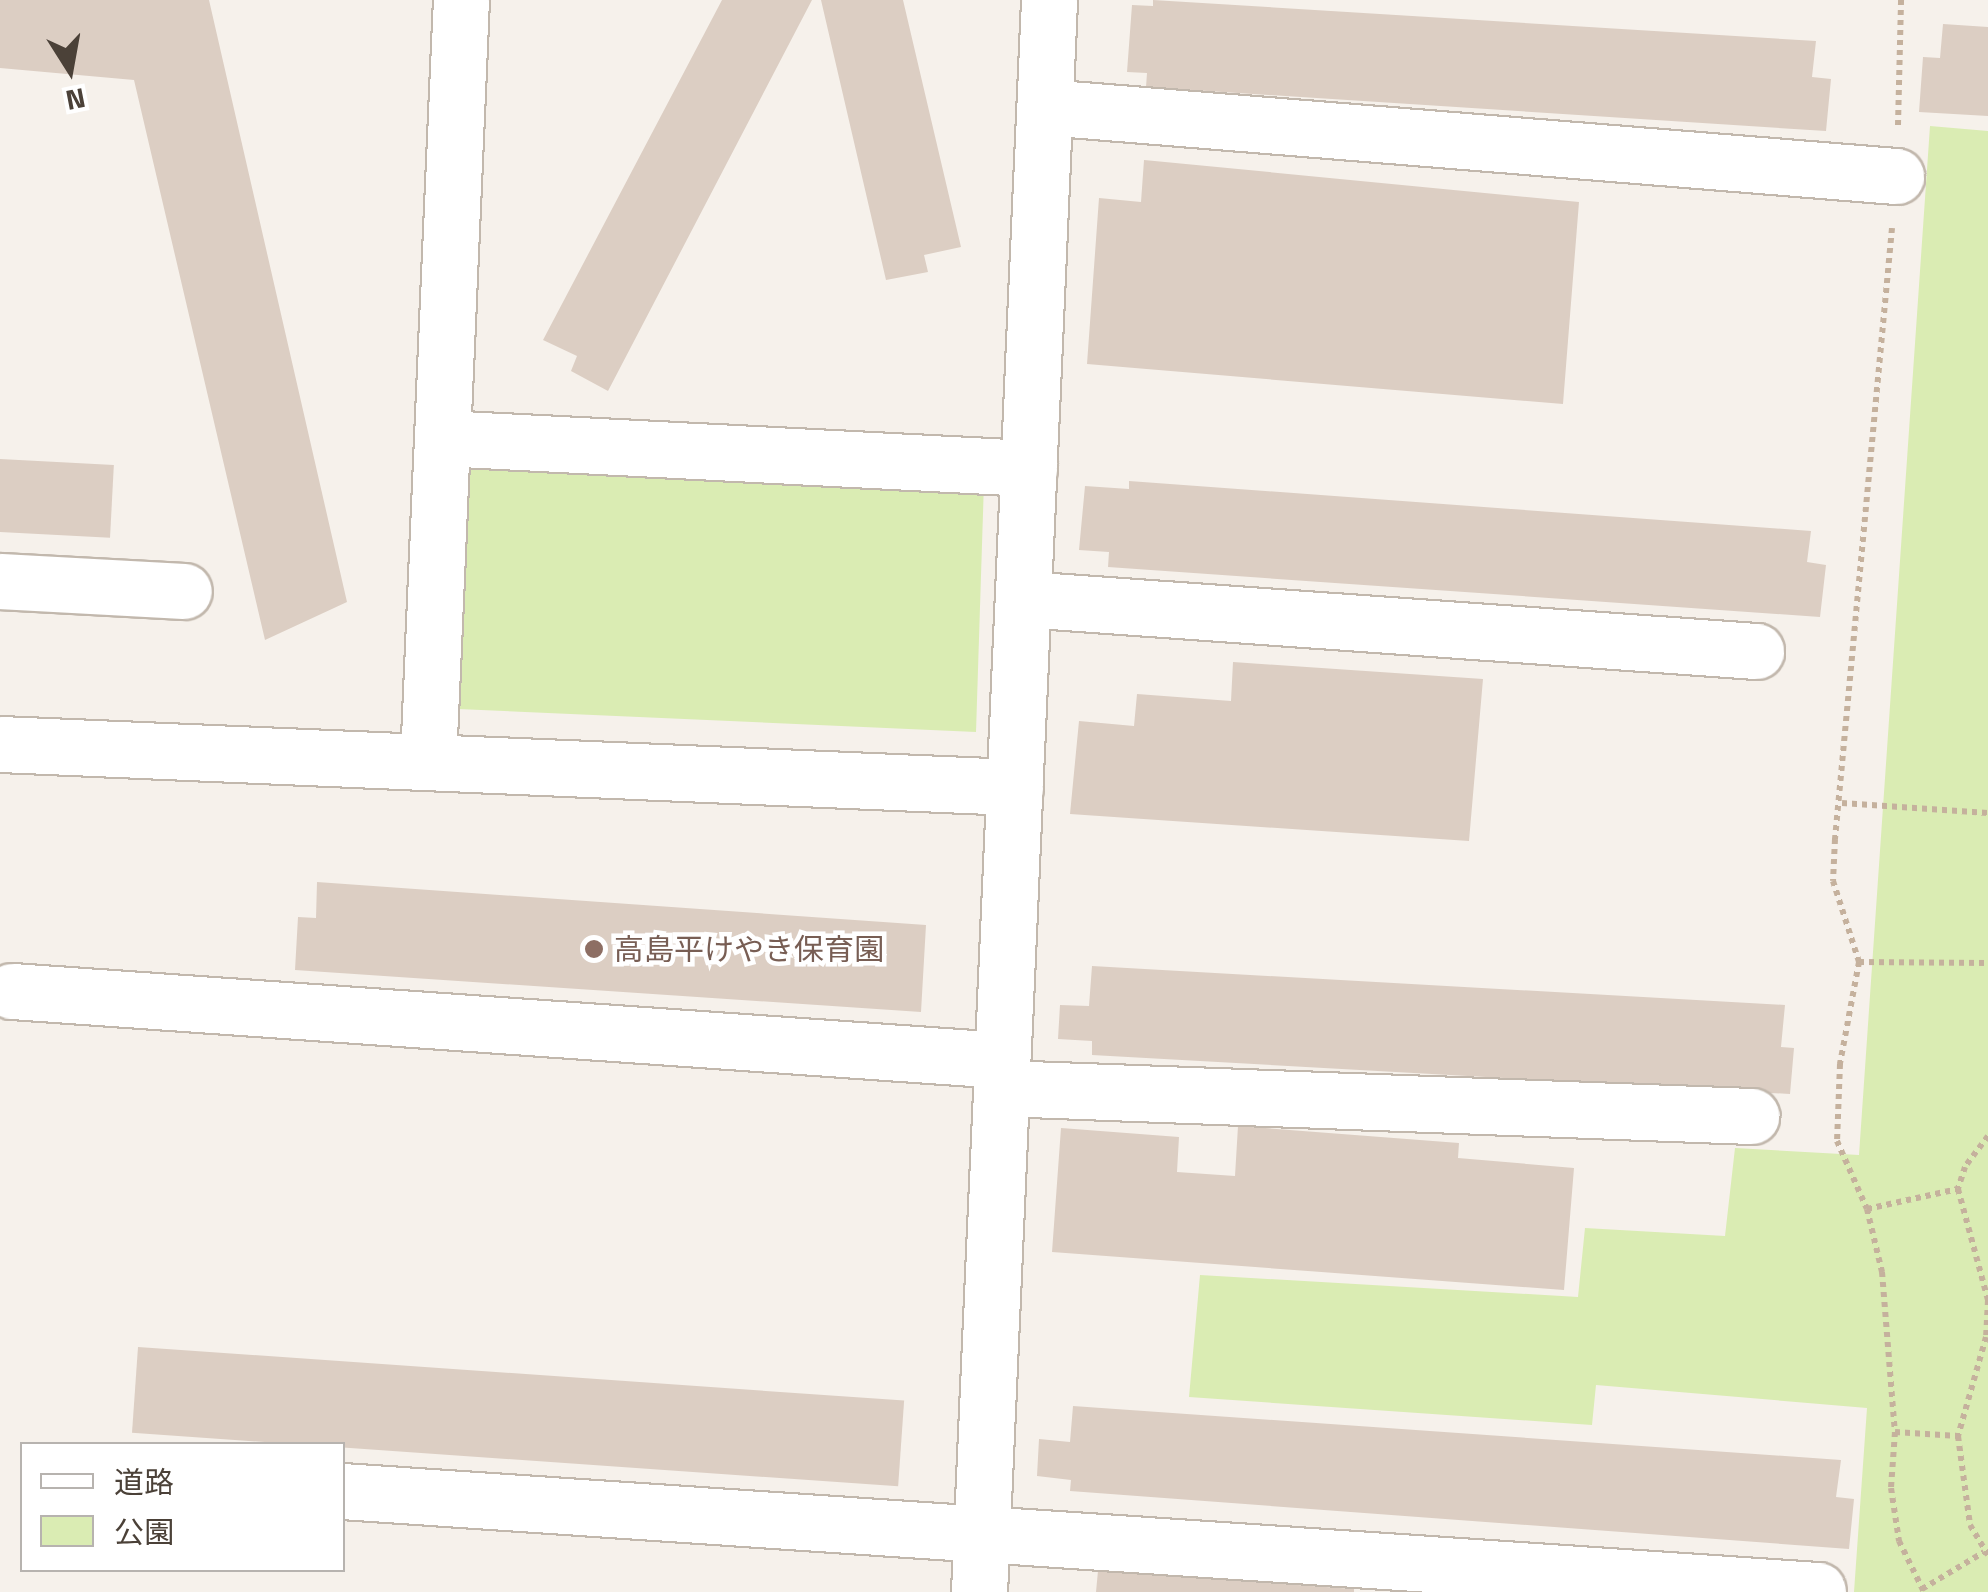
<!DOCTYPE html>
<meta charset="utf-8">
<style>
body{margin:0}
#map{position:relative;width:1988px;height:1592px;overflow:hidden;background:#f6f1eb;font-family:"Titillium Web","Noto Sans JP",sans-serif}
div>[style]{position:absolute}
.green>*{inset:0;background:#daecb3}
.building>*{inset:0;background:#dccec3;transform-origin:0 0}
.path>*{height:6px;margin-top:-3px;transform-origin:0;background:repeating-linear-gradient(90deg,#c5b19d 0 5px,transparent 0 10px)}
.roads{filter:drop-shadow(2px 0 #c2b8ad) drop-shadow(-2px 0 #c2b8ad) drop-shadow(0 2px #c2b8ad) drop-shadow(0 -2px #c2b8ad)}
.minor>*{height:55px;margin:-27.5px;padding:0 27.5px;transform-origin:27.5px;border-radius:27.5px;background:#fff}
.dots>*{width:28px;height:28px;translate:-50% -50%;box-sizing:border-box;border:5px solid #fff;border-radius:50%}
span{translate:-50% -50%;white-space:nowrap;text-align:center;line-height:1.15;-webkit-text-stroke:9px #fff;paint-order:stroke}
.education-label{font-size:30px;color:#785e54}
.left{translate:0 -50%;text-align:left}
.legend{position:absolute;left:20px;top:1442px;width:325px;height:130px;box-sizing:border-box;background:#fff;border:2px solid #b7b3af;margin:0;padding:12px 18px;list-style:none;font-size:30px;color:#4b4138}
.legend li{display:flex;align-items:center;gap:20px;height:50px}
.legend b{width:50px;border:2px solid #b7b3af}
.north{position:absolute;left:20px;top:20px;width:100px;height:100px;-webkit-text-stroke:8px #fff;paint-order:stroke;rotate:169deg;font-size:28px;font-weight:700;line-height:40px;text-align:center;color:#4b4138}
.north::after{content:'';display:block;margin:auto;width:35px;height:45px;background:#4b4138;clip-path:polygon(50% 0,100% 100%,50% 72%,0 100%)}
</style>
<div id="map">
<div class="green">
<div style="clip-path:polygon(1930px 126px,1988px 131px,1988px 1592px,1854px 1592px,1867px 1408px,1596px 1385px,1592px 1425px,1189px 1397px,1200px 1275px,1578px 1297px,1585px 1228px,1725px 1236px,1735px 1148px,1859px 1155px)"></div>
<div style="clip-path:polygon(486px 456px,984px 482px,976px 732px,458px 709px,469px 472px)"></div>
</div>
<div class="building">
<div style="clip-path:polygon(0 0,209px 0,347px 602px,265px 640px,134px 80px,0 68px)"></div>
<div style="clip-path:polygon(722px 0,812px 0,608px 391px,571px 371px,577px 356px,543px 340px)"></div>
<div style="clip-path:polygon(821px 0,903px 0,961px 247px,924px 255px,928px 272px,886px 280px)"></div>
<div style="clip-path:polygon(1153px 0,1816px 41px,1812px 77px,1831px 79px,1826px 131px,1146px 87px,1147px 73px,1127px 72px,1132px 5px,1153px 6px)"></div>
<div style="clip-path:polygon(1943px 24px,1988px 27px,1988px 116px,1919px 112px,1923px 57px,1940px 58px)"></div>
<div style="clip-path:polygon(1144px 160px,1579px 202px,1563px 404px,1087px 364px,1099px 198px,1141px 202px)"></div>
<div style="left:0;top:459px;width:114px;height:73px;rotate:3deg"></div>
<div style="clip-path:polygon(1129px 481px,1811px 531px,1807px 562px,1826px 565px,1820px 617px,1108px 567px,1109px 552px,1079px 550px,1085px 486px,1129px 489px)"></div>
<div style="clip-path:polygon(1233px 662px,1483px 679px,1469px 841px,1070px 814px,1079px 721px,1134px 726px,1137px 694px,1231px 701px)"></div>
<div style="clip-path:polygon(317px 882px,926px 925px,921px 1012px,295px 970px,298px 917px,316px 918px)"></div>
<div style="clip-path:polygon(1092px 966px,1785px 1005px,1781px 1047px,1794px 1048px,1790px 1094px,1092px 1055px,1092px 1041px,1058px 1039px,1060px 1005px,1089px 1006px)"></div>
<div style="clip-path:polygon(1238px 1126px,1459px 1143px,1458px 1158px,1574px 1168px,1564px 1290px,1052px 1252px,1061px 1128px,1179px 1137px,1177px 1172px,1235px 1176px)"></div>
<div style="left:138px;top:1347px;width:768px;height:86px;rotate:4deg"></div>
<div style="clip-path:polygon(1073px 1406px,1841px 1460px,1836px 1497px,1854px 1499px,1849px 1549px,1070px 1491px,1071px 1480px,1037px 1476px,1039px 1439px,1070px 1442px)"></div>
<div style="clip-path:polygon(1098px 1571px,1354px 1589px,1354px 1592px,1096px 1592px)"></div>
</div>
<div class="path">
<div style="left:1898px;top:125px;width:125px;rotate:-88.6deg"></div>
<div style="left:1892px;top:228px;width:614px;rotate:95.33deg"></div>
<div style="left:1835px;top:839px;width:42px;rotate:92.7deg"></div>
<div style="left:1833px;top:881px;width:85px;rotate:72.2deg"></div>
<div style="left:1859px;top:962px;width:104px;rotate:100.6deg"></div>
<div style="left:1840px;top:1064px;width:77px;rotate:92.2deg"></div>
<div style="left:1837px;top:1141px;width:74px;rotate:66.2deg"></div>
<div style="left:1867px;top:1209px;width:65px;rotate:76.6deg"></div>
<div style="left:1882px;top:1272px;width:161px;rotate:85.4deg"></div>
<div style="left:1895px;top:1432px;width:56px;rotate:94.1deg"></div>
<div style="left:1891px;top:1488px;width:54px;rotate:81.4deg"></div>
<div style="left:1899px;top:1541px;width:57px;rotate:63.9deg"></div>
<div style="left:1842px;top:803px;width:146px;rotate:3.9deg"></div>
<div style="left:1859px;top:962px;width:129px;rotate:0.4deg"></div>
<div style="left:1988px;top:1136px;width:39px;rotate:127deg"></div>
<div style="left:1965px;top:1167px;width:23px;rotate:108deg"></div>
<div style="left:1958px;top:1189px;width:115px;rotate:74.9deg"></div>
<div style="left:1988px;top:1300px;width:37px;rotate:93deg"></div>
<div style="left:1986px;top:1337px;width:103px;rotate:105.8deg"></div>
<div style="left:1958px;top:1436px;width:90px;rotate:82.3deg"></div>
<div style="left:1970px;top:1525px;width:35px;rotate:59deg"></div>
<div style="left:1867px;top:1209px;width:93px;rotate:-12.4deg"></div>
<div style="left:1895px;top:1432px;width:63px;rotate:3.6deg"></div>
<div style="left:1922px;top:1589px;width:72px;rotate:-30.8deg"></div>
</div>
<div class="roads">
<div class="minor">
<div style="left:1045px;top:107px;width:854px;rotate:4.64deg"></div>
<div style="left:442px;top:438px;width:588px;rotate:2.93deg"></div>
<div style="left:0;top:581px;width:184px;rotate:3.1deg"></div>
<div style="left:1023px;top:599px;width:735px;rotate:4.06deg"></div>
<div style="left:0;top:744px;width:1016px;rotate:2.43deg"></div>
<div style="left:428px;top:761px;width:762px;rotate:-87.52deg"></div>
<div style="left:12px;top:991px;width:992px;rotate:3.99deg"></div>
<div style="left:1002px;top:1088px;width:750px;rotate:2.14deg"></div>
<div style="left:342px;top:1491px;width:1479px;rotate:3.84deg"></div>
<div style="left:979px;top:1592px;width:1594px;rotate:-87.48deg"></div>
</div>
</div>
<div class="dots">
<div style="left:594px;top:949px;background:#8d6e63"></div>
</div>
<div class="education-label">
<span class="left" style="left:614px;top:949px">高島平けやき保育園</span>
</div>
<ul class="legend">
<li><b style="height:12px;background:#fff"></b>道路</li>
<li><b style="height:28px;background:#daecb3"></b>公園</li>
</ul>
<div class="north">N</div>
</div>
